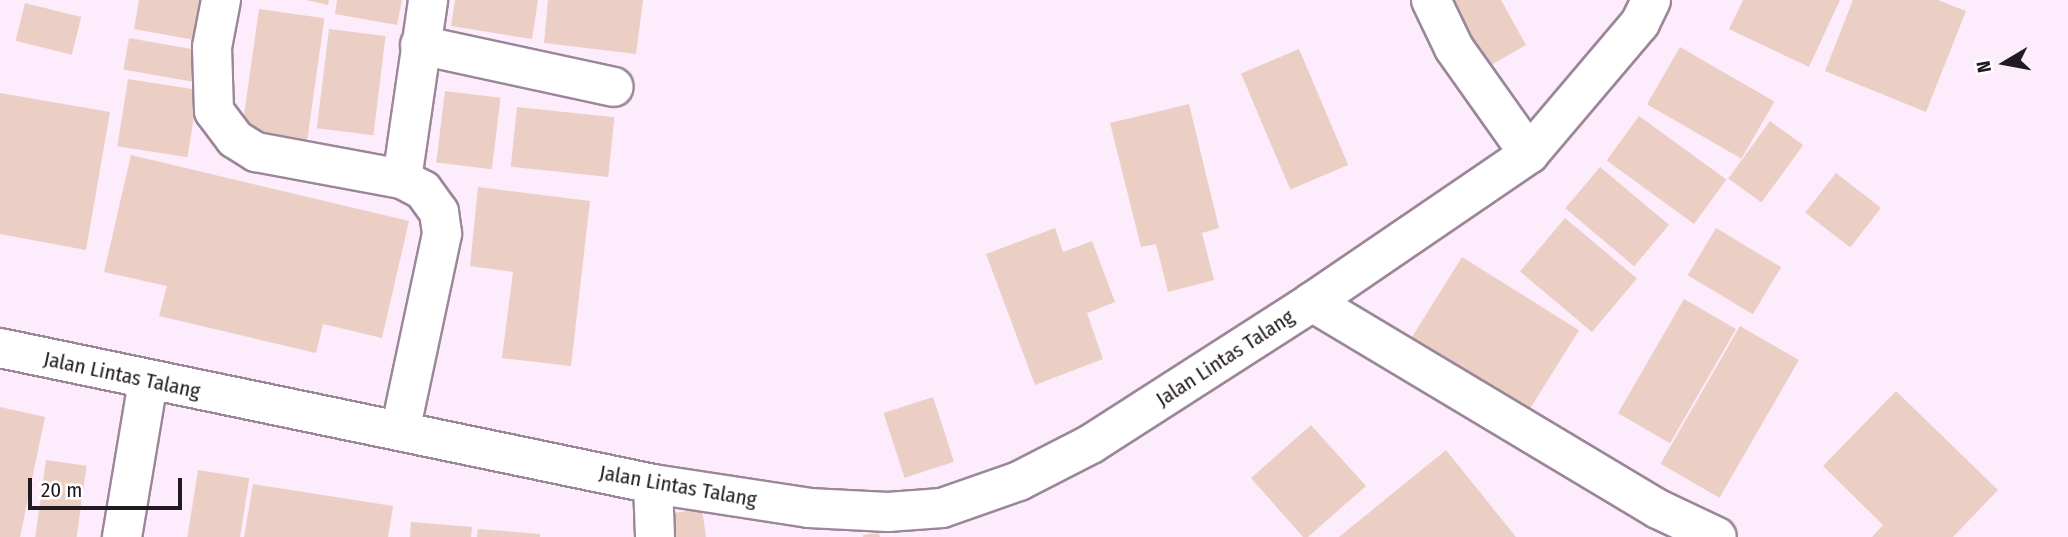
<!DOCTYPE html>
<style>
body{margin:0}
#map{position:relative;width:2068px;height:537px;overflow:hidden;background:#fdecfc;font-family:"Fira Sans Condensed",sans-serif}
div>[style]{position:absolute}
.building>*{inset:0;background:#ebcfc4;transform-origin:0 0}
.roads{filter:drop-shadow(2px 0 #9b8799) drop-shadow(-2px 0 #9b8799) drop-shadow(0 2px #9b8799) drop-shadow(0 -2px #9b8799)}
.minor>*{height:38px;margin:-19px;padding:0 19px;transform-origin:19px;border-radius:19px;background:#fff}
span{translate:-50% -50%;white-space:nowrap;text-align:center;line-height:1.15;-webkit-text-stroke:7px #fff;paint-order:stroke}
.street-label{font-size:21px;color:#211a21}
.north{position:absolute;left:1970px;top:28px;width:70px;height:70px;-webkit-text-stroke:5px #fff;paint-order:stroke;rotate:260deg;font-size:19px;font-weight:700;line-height:28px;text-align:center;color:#211a21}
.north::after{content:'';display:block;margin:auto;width:24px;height:32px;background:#211a21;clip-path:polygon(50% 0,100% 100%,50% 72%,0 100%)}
.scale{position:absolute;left:28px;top:478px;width:154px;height:32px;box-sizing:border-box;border:4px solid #211a21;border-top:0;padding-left:9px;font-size:21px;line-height:24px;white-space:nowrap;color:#211a21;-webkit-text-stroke:5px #fff;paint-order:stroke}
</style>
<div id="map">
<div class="building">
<div style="clip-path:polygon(139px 0,207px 0,200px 41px,134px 29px)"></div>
<div style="clip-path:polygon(306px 0,329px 0,328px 5px)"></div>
<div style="clip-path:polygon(337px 0,402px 0,397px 25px,335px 14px)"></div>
<div style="clip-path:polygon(455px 0,538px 0,532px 39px,451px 26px)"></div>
<div style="clip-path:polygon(548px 0,643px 0,636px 54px,544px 43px)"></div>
<div style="clip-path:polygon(1442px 0,1501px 0,1526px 45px,1482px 70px)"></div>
<div style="clip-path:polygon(1743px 0,1840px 0,1809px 67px,1729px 29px)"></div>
<div style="clip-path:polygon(1853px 0,1938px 0,1966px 11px,1926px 112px,1825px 71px)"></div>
<div style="left:25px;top:3px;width:58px;height:39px;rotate:14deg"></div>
<div style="left:259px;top:9px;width:66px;height:128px;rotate:8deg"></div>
<div style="left:329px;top:29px;width:57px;height:100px;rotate:7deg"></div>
<div style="left:129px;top:38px;width:72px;height:32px;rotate:10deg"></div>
<div style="left:1680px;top:47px;width:109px;height:66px;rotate:30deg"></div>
<div style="left:1299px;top:49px;width:126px;height:63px;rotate:67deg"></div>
<div style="left:128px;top:79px;width:71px;height:68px;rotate:9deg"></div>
<div style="left:445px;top:91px;width:56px;height:72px;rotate:7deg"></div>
<div style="clip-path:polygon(0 93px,110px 112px,86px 250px,0 234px)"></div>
<div style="clip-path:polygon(1189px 104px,1219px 228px,1202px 233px,1214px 280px,1168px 292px,1156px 244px,1141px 247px,1110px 123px)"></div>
<div style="left:517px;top:107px;width:98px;height:60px;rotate:6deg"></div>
<div style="left:1639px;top:116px;width:108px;height:55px;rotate:36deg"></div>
<div style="left:1770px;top:121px;width:41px;height:71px;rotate:36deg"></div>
<div style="clip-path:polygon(131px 155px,409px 221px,382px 338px,323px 324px,316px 353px,159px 316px,167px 286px,104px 272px)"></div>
<div style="left:1600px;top:167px;width:90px;height:54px;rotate:40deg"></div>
<div style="left:1836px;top:173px;width:57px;height:50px;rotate:38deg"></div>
<div style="clip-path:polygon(478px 187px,590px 201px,571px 366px,502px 358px,513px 272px,470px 266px)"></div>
<div style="left:1565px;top:218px;width:94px;height:70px;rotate:40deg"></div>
<div style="clip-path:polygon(1055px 228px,1063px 252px,1092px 241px,1115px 302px,1087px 313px,1103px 359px,1035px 385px,986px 254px)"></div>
<div style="left:1716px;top:228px;width:76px;height:55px;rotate:31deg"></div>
<div style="left:1462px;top:257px;width:138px;height:105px;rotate:32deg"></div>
<div style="left:1684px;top:299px;width:60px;height:132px;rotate:30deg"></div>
<div style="left:1740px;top:326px;width:68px;height:159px;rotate:30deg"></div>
<div style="clip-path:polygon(1896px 391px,1998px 490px,1953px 537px,1872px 537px,1883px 525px,1823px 466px)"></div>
<div style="left:933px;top:397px;width:68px;height:52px;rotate:72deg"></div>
<div style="clip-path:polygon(0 407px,45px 417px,20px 537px,0 537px)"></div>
<div style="clip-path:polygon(1311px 425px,1366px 486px,1308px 537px,1303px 537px,1251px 478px)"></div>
<div style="clip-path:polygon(1446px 450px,1516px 537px,1339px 537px)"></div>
<div style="left:46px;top:460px;width:41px;height:78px;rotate:8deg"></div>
<div style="left:198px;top:470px;width:52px;height:68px;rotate:9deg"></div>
<div style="clip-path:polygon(253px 484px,393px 506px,388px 537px,244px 537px)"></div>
<div style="clip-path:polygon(702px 509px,706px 537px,670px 537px,666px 514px)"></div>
<div style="clip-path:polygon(411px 522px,472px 527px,471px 537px,410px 537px)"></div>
<div style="clip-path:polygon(478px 529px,540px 534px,540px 537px,477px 537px)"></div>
<div style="clip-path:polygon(879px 533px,880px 537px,863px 537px,863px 535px)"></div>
</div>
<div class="roads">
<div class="minor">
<div style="left:221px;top:0;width:48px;rotate:100.8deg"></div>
<div style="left:212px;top:47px;width:64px;rotate:88.2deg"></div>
<div style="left:214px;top:111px;width:35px;rotate:53deg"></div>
<div style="left:235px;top:139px;width:25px;rotate:32deg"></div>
<div style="left:256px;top:152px;width:148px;rotate:10.5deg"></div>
<div style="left:402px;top:179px;width:24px;rotate:28deg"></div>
<div style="left:423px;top:190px;width:27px;rotate:54deg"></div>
<div style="left:439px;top:212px;width:22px;rotate:82deg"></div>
<div style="left:442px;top:234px;width:201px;rotate:102deg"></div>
<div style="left:1431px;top:0;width:53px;rotate:64.4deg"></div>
<div style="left:1454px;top:48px;width:130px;rotate:54.7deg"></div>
<div style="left:420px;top:45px;width:198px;rotate:12.2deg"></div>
<div style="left:402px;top:179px;width:181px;rotate:-81.7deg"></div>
<div style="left:1312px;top:302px;width:403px;rotate:30.9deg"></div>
<div style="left:1658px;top:509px;width:65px;rotate:25.4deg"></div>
<div style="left:0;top:348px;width:667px;rotate:11.76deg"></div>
<div style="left:653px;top:484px;width:158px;rotate:8.7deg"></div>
<div style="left:809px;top:508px;width:79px;rotate:2.9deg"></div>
<div style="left:888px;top:512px;width:54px;rotate:-4.2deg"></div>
<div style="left:942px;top:508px;width:82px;rotate:-19.3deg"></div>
<div style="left:1019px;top:481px;width:81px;rotate:-27.2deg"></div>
<div style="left:1091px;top:444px;width:263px;rotate:-32.7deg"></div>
<div style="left:1312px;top:302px;width:263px;rotate:-34.3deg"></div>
<div style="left:1529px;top:154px;width:172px;rotate:-49.7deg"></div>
<div style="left:1640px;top:23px;width:25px;rotate:-64deg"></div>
<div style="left:653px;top:484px;width:53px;rotate:87.8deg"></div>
<div style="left:122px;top:537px;width:158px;rotate:-80.5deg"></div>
</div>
</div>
<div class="street-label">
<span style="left:1225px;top:358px;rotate:-33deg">Jalan Lintas Talang</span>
<span style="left:122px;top:375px;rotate:12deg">Jalan Lintas Talang</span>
<span style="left:678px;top:486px;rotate:10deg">Jalan Lintas Talang</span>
</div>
<div class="north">N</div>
<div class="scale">20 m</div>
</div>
